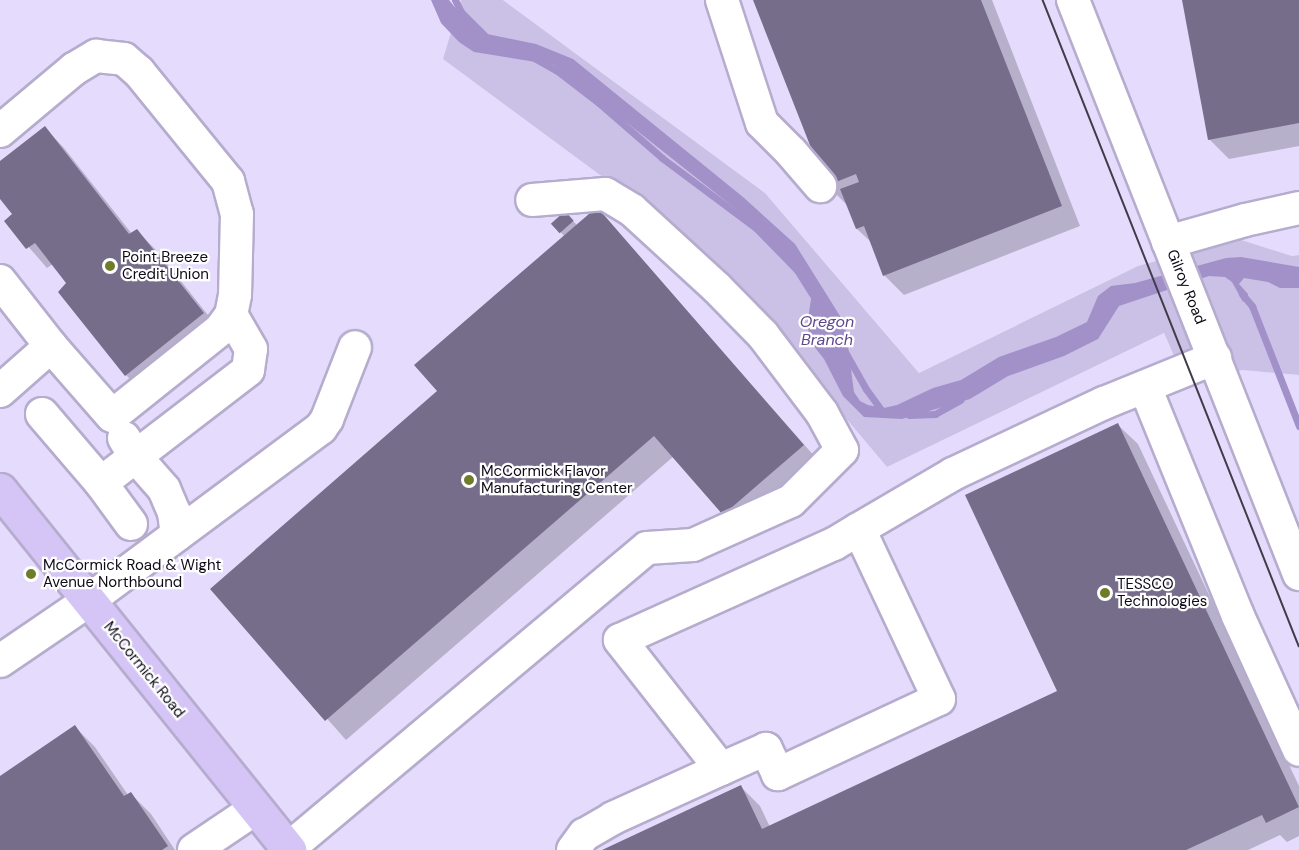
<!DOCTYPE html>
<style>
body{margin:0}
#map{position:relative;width:1299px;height:850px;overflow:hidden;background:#f0eaff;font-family:"DM Sans",sans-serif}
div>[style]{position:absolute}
.built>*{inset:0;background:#e5dcfd}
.green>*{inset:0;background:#cbc0e6}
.water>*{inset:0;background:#a291c9}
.shadow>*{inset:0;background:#0003}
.stream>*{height:7px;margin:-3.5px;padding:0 3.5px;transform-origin:3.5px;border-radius:3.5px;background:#a291c9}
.building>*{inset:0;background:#766d8b;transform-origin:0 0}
.roads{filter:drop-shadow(2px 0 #b6accd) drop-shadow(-2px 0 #b6accd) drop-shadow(0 2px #b6accd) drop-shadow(0 -2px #b6accd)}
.minor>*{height:32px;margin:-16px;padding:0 16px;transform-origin:16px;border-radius:16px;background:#fff}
.major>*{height:33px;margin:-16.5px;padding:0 16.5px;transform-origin:16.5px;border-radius:16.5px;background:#d5c5f6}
.tram>*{height:1.5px;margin:-0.75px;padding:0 0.75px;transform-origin:0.75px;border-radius:0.75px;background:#413c4a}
.dots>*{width:16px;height:16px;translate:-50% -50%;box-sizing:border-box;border:3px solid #fff;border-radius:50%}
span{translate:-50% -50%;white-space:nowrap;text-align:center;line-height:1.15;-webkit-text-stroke:4.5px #fff;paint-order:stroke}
.poi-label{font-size:15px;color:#0e0a16}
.left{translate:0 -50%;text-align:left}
.street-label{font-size:15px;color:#0e0a16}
.water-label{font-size:16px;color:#5e458c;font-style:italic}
</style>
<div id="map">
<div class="built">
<div style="clip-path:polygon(0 0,461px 0,444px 59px,707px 254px,887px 467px,1164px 333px,1188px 388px,1242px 370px,1299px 375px,1299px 850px,0 850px)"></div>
<div style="clip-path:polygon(503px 0,1299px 0,1299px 255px,1292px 256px,1232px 237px,1197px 250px,1138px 266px,919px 373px,765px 193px)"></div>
</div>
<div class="green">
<div style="clip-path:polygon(461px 0,503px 0,765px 193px,919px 373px,1138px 266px,1197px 250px,1232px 237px,1292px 256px,1299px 255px,1299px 375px,1242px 370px,1188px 388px,1164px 333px,887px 467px,707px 254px,443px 59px)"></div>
</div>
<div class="water">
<div style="clip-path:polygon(431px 0,449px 0,466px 21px,487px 34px,536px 44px,573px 59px,743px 197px,795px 244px,845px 324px,854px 392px,860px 401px,868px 405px,884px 408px,897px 405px,933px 388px,961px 380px,999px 357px,1056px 337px,1087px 322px,1098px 296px,1111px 286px,1135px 283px,1226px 258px,1241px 257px,1299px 267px,1299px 288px,1280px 288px,1268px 282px,1244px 278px,1239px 284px,1248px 294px,1248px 298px,1243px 302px,1232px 282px,1225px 277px,1209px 276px,1119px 306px,1098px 339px,1064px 356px,1008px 376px,970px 399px,902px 419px,864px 417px,843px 396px,824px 359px,813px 345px,807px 326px,811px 299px,809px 290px,789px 259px,737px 210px,554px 65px,474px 52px,459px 42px,441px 23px)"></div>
</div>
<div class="shadow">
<div style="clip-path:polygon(755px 0,992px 0,1080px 226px,904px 295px,884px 275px,872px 243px,857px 229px,847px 205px,827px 185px)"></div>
<div style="clip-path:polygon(1184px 0,1299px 0,1299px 146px,1229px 159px,1209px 139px)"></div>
<div style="clip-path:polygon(45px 128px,64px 148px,132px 234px,137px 231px,157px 251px,223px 334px,146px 395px,126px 375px,60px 292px,68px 283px,53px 264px,47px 268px,6px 221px,14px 215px,0 197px,0 163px)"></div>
<div style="clip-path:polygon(597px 209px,823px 466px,744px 534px,674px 456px,346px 740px,212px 589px,439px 391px,565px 237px,553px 224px,565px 213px,578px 226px)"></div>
<div style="clip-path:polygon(1118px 425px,1138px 444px,1299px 786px,1299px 836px,1287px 842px,1280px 835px,1248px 850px,605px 850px,741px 787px,760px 806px,770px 827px,1059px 692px)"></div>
<div style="clip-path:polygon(75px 727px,95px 747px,128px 795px,131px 794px,151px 814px,175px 850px,0 850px,0 778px)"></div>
</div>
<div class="stream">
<div style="left:455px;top:0;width:13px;rotate:63deg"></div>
<div style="left:461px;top:12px;width:33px;rotate:45deg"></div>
<div style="left:534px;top:58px;width:25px;rotate:29deg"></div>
<div style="left:556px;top:70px;width:54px;rotate:37.5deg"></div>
<div style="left:599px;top:103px;width:84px;rotate:41.1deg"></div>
<div style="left:662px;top:158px;width:117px;rotate:36.7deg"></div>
<div style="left:756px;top:228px;width:59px;rotate:45.7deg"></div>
<div style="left:797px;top:270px;width:28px;rotate:58deg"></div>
<div style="left:1242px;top:294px;width:16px;rotate:50deg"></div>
<div style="left:1252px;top:306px;width:129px;rotate:68.6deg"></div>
<div style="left:844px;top:350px;width:45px;rotate:60.6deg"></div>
<div style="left:866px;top:389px;width:26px;rotate:54deg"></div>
<div style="left:881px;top:410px;width:5px;rotate:22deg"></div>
<div style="left:909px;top:415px;width:26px;rotate:-2deg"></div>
<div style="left:935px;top:414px;width:29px;rotate:-29deg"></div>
</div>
<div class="building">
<div style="clip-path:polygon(753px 0,981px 0,1062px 206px,883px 276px,864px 226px,856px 229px,840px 189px,859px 182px,856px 174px,826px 186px)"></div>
<div style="clip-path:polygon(1182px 0,1299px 0,1299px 123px,1208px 140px)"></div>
<div style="clip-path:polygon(45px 126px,129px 234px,137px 229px,204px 313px,125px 376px,58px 292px,66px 283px,35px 243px,26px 249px,4px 221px,12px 214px,0 199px,0 161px)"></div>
<div style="clip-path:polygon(597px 207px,804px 445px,723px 515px,654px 436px,325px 721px,210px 589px,437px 391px,414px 365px)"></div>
<div style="left:565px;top:211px;width:13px;height:19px;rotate:48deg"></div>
<div style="clip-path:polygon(1118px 423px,1299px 807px,1266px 823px,1262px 815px,1186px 850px,602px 850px,741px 785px,762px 829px,1057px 691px,965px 495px)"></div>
<div style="clip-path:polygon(75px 725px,124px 796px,131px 792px,168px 846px,162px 850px,0 850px,0 776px)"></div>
</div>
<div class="roads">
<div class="minor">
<div style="left:722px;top:0;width:129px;rotate:72deg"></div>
<div style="left:762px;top:123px;width:41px;rotate:45deg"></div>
<div style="left:791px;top:152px;width:45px;rotate:49.5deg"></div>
<div style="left:1073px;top:0;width:617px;rotate:68.51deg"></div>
<div style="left:0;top:131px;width:97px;rotate:-40deg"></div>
<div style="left:74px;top:69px;width:26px;rotate:-31deg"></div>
<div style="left:96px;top:56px;width:28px;rotate:6deg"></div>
<div style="left:124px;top:59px;width:20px;rotate:41deg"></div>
<div style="left:139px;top:72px;width:141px;rotate:50.8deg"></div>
<div style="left:228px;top:181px;width:34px;rotate:75deg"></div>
<div style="left:237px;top:214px;width:81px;rotate:91.4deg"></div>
<div style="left:235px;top:295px;width:20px;rotate:101deg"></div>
<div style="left:231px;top:315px;width:17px;rotate:126deg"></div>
<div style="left:221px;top:329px;width:139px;rotate:141.4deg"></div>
<div style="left:112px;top:416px;width:93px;rotate:-131.1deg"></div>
<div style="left:51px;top:346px;width:68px;rotate:138.6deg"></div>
<div style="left:1168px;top:242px;width:80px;rotate:-15.9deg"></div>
<div style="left:1245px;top:220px;width:55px;rotate:-12.5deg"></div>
<div style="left:0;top:281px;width:83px;rotate:51.9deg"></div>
<div style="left:1145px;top:387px;width:247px;rotate:67.9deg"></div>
<div style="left:1238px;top:616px;width:147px;rotate:65.5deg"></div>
<div style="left:42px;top:414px;width:91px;rotate:49.5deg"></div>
<div style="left:124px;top:438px;width:21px;rotate:59deg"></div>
<div style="left:135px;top:456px;width:44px;rotate:48.7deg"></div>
<div style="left:164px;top:489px;width:25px;rotate:67deg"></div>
<div style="left:174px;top:512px;width:23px;rotate:83deg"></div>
<div style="left:131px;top:524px;width:51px;rotate:-126.2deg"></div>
<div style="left:101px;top:483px;width:185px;rotate:-37.5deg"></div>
<div style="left:248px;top:370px;width:21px;rotate:-82deg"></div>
<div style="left:251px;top:349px;width:39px;rotate:-120deg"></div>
<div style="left:859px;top:529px;width:188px;rotate:64.8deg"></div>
<div style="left:939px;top:699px;width:178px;rotate:155deg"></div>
<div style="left:778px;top:774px;width:28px;rotate:-116deg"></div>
<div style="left:766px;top:749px;width:49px;rotate:156deg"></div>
<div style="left:721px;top:769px;width:164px;rotate:-128.1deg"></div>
<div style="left:620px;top:640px;width:235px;rotate:-24.2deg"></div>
<div style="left:834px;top:544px;width:29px;rotate:-31deg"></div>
<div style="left:859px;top:529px;width:109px;rotate:-30.3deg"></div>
<div style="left:953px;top:474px;width:167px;rotate:-25.2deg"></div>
<div style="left:1104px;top:403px;width:120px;rotate:-22.1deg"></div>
<div style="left:0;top:661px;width:107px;rotate:-34.3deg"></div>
<div style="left:88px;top:601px;width:290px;rotate:-36.6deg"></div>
<div style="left:321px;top:428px;width:11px;rotate:-56deg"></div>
<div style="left:327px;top:419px;width:77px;rotate:-68.7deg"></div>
<div style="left:288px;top:849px;width:468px;rotate:-40deg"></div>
<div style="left:647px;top:548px;width:46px;rotate:-3.7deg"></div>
<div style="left:693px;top:545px;width:107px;rotate:-24.2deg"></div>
<div style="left:791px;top:501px;width:72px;rotate:-45deg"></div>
<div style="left:842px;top:450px;width:42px;rotate:-118.4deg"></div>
<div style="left:822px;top:413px;width:98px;rotate:-127.1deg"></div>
<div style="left:763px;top:335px;width:66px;rotate:-134.4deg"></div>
<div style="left:717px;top:288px;width:115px;rotate:-137.5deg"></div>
<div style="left:632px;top:210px;width:31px;rotate:-149deg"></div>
<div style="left:605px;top:194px;width:73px;rotate:175.3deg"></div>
<div style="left:194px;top:850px;width:73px;rotate:-33.9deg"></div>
<div style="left:573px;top:850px;width:19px;rotate:-54deg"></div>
<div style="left:584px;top:835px;width:34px;rotate:-30deg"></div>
<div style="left:613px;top:818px;width:119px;rotate:-24.4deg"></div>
</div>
<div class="major">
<div style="left:0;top:490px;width:462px;rotate:51.2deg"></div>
</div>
</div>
<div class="tram">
<div style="left:1043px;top:0;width:695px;rotate:68.38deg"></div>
</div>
<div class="dots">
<div style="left:110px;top:266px;background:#6f7d2b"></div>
<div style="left:469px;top:480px;background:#6f7d2b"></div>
<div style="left:31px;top:574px;background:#6f7d2b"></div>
<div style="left:1105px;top:593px;background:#6f7d2b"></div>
</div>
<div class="poi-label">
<span class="left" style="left:122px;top:266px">Point Breeze<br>Credit Union</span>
<span class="left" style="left:481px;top:480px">McCormick Flavor<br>Manufacturing Center</span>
<span class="left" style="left:43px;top:574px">McCormick Road &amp; Wight<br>Avenue Northbound</span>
<span class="left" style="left:1117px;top:593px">TESSCO<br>Technologies</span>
</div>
<div class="street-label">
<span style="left:1186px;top:287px;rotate:68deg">Gilroy Road</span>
<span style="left:144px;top:670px;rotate:51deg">McCormick Road</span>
</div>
<div class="water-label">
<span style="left:827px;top:331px">Oregon<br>Branch</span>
</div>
</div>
